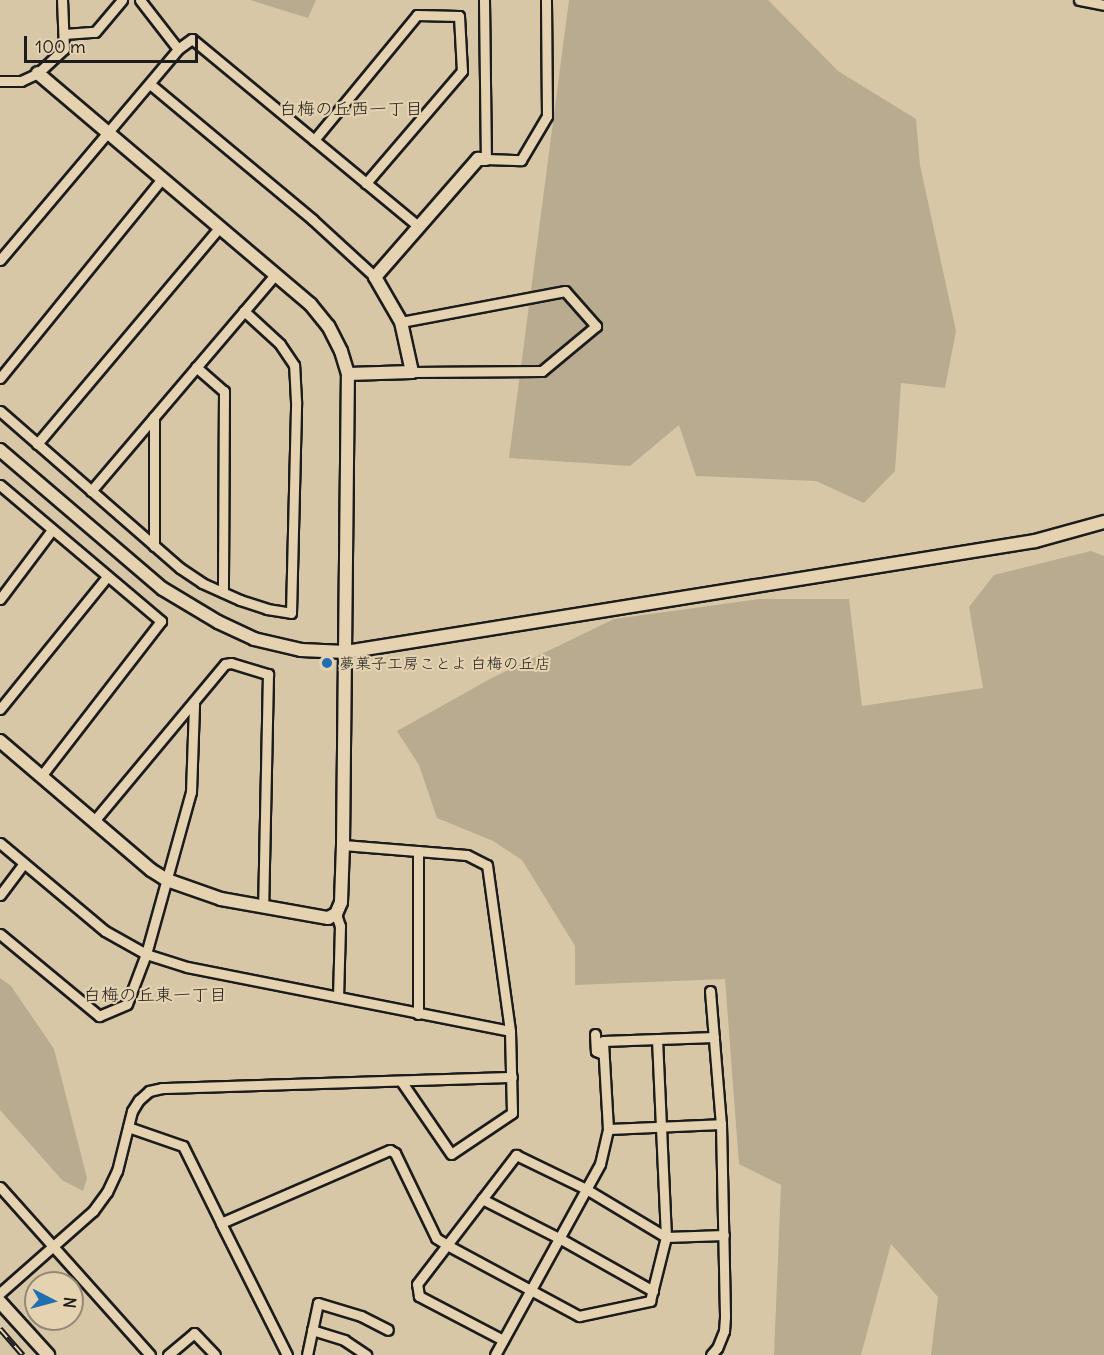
<!DOCTYPE html>
<meta charset="utf-8">
<style>
body{margin:0}
#map{position:relative;width:1104px;height:1355px;overflow:hidden;background:#d8c7a7;font-family:Delius,"Klee One",sans-serif}
div>[style]{position:absolute}
.green>*{inset:0;background:#b9ab90}
.roads{filter:drop-shadow(2px 0 #1c1c1c) drop-shadow(-2px 0 #1c1c1c) drop-shadow(0 2px #1c1c1c) drop-shadow(0 -2px #1c1c1c)}
.minor>*{height:9px;margin:-4.5px;padding:0 4.5px;transform-origin:4.5px;border-radius:4.5px;background:#e4d2b0}
.tertiary>*{height:12px;margin:-6px;padding:0 6px;transform-origin:6px;border-radius:6px;background:#e4d2b0}
.rail>*{height:6px;margin-top:-3px;transform-origin:0;background:repeating-linear-gradient(90deg,#e4d2b0 0 11px,#1c1c1c 0 22px);box-sizing:border-box;border-block:2px solid #1c1c1c}
.dots>*{width:16px;height:16px;translate:-50% -50%;box-sizing:border-box;border:3px solid #e4d2b0;border-radius:50%}
span{translate:-50% -50%;white-space:nowrap;text-align:center;line-height:1.15;-webkit-text-stroke:4.5px #e4d2b0;paint-order:stroke}
.poi-label{font-size:16px;color:#1c1c1c}
.left{translate:0 -50%;text-align:left}
.neighbourhood-label{font-size:18px;color:#1c1c1c}
.north{position:absolute;left:24px;top:1271px;width:60px;height:60px;box-sizing:border-box;background:#e4d2b0;border:2px solid #948975;border-radius:50%;rotate:96deg;font-size:16px;font-weight:700;line-height:24px;text-align:center;color:#1c1c1c}
.north::after{content:'';display:block;margin:auto;width:21px;height:27px;background:#1f6fb2;clip-path:polygon(50% 0,100% 100%,50% 72%,0 100%)}
.scale{position:absolute;left:24px;top:36px;width:174px;height:27px;box-sizing:border-box;border:3px solid #1c1c1c;border-top:0;padding-left:8px;font-size:18px;line-height:21px;white-space:nowrap;color:#1c1c1c;-webkit-text-stroke:4px #e4d2b0;paint-order:stroke}
</style>
<div id="map">
<div class="green">
<div style="clip-path:polygon(250px 0,316px 0,308px 18px)"></div>
<div style="clip-path:polygon(569px 0,768px 0,838px 71px,916px 119px,920px 165px,956px 331px,945px 388px,901px 383px,895px 471px,864px 503px,816px 481px,696px 476px,679px 425px,630px 466px,509px 458px)"></div>
<div style="clip-path:polygon(1091px 551px,1104px 556px,1104px 1355px,931px 1355px,938px 1297px,891px 1244px,861px 1355px,774px 1355px,781px 1185px,739px 1164px,725px 979px,575px 985px,575px 946px,522px 860px,493px 841px,437px 818px,419px 765px,397px 731px,490px 679px,614px 619px,760px 599px,849px 599px,862px 706px,983px 688px,969px 607px,994px 575px)"></div>
<div style="clip-path:polygon(0 978px,11px 986px,54px 1049px,87px 1178px,83px 1191px,62px 1180px,0 1110px)"></div>
</div>
<div class="roads">
<div class="minor">
<div style="left:140px;top:0;width:62px;rotate:52.2deg"></div>
<div style="left:484px;top:0;width:159px;rotate:89.3deg"></div>
<div style="left:486px;top:159px;width:35px;rotate:2deg"></div>
<div style="left:521px;top:160px;width:51px;rotate:-59.4deg"></div>
<div style="left:547px;top:116px;width:116px;rotate:-90.5deg"></div>
<div style="left:1079px;top:0;width:25px;rotate:11deg"></div>
<div style="left:64px;top:34px;width:31px;rotate:-4deg"></div>
<div style="left:95px;top:32px;width:42px;rotate:-49.8deg"></div>
<div style="left:0;top:81px;width:21px"></div>
<div style="left:21px;top:81px;width:19px;rotate:-25deg"></div>
<div style="left:38px;top:73px;width:35px;rotate:-43deg"></div>
<div style="left:64px;top:49px;width:49px;rotate:-92.3deg"></div>
<div style="left:150px;top:84px;width:212px;rotate:39.8deg"></div>
<div style="left:313px;top:220px;width:84px;rotate:42.6deg"></div>
<div style="left:314px;top:140px;width:162px;rotate:-50.5deg"></div>
<div style="left:417px;top:15px;width:42px;rotate:1.4deg"></div>
<div style="left:459px;top:16px;width:55px;rotate:86.9deg"></div>
<div style="left:462px;top:71px;width:148px;rotate:130.6deg"></div>
<div style="left:0;top:260px;width:276px;rotate:-49.8deg"></div>
<div style="left:178px;top:49px;width:17px;rotate:-36deg"></div>
<div style="left:192px;top:39px;width:293px;rotate:39.6deg"></div>
<div style="left:401px;top:322px;width:167px;rotate:-10.7deg"></div>
<div style="left:565px;top:291px;width:47px;rotate:48.5deg"></div>
<div style="left:596px;top:326px;width:70px;rotate:140.2deg"></div>
<div style="left:542px;top:371px;width:130px;rotate:179.6deg"></div>
<div style="left:196px;top:367px;width:37px;rotate:41deg"></div>
<div style="left:224px;top:391px;width:201px;rotate:90.3deg"></div>
<div style="left:0;top:378px;width:255px;rotate:-50.9deg"></div>
<div style="left:0;top:411px;width:239px;rotate:41.1deg"></div>
<div style="left:180px;top:568px;width:27px;rotate:34deg"></div>
<div style="left:202px;top:583px;width:42px;rotate:24.1deg"></div>
<div style="left:240px;top:600px;width:28px;rotate:18deg"></div>
<div style="left:267px;top:609px;width:24px;rotate:9deg"></div>
<div style="left:291px;top:613px;width:212px;rotate:-88.6deg"></div>
<div style="left:296px;top:401px;width:36px;rotate:-93deg"></div>
<div style="left:294px;top:365px;width:25px;rotate:-124deg"></div>
<div style="left:280px;top:344px;width:49px;rotate:-137.5deg"></div>
<div style="left:154px;top:417px;width:129px;rotate:90deg"></div>
<div style="left:37px;top:444px;width:282px;rotate:-49.9deg"></div>
<div style="left:0;top:485px;width:211px;rotate:40.2deg"></div>
<div style="left:161px;top:621px;width:196px;rotate:127.7deg"></div>
<div style="left:91px;top:491px;width:284px;rotate:-49.6deg"></div>
<div style="left:0;top:599px;width:86px;rotate:-53deg"></div>
<div style="left:0;top:709px;width:170px;rotate:-51deg"></div>
<div style="left:94px;top:821px;width:204px;rotate:-50.2deg"></div>
<div style="left:225px;top:664px;width:6px;rotate:-9deg"></div>
<div style="left:231px;top:663px;width:39px;rotate:17deg"></div>
<div style="left:268px;top:674px;width:233px;rotate:91.2deg"></div>
<div style="left:0;top:843px;width:137px;rotate:40deg"></div>
<div style="left:105px;top:931px;width:47px;rotate:29.3deg"></div>
<div style="left:146px;top:954px;width:43px;rotate:17.6deg"></div>
<div style="left:187px;top:967px;width:329px;rotate:11.2deg"></div>
<div style="left:343px;top:845px;width:124px;rotate:4.6deg"></div>
<div style="left:467px;top:855px;width:22px;rotate:27deg"></div>
<div style="left:487px;top:865px;width:168px;rotate:82.1deg"></div>
<div style="left:510px;top:1031px;width:82px;rotate:88.6deg"></div>
<div style="left:512px;top:1113px;width:73px;rotate:146.1deg"></div>
<div style="left:451px;top:1154px;width:88px;rotate:-124.4deg"></div>
<div style="left:418px;top:851px;width:163px;rotate:90deg"></div>
<div style="left:0;top:895px;width:38px;rotate:-53deg"></div>
<div style="left:336px;top:914px;width:13px;rotate:72deg"></div>
<div style="left:340px;top:926px;width:70px;rotate:91.6deg"></div>
<div style="left:0;top:934px;width:129px;rotate:39.6deg"></div>
<div style="left:99px;top:1016px;width:30px;rotate:-23deg"></div>
<div style="left:127px;top:1004px;width:53px;rotate:-69.2deg"></div>
<div style="left:146px;top:954px;width:168px;rotate:-74.5deg"></div>
<div style="left:191px;top:792px;width:88px;rotate:-88deg"></div>
<div style="left:710px;top:991px;width:133px;rotate:85.3deg"></div>
<div style="left:721px;top:1124px;width:193px;rotate:88.8deg"></div>
<div style="left:725px;top:1317px;width:14px;rotate:94deg"></div>
<div style="left:724px;top:1331px;width:18px;rotate:112deg"></div>
<div style="left:717px;top:1348px;width:9px;rotate:131deg"></div>
<div style="left:595px;top:1034px;width:17px;rotate:87deg"></div>
<div style="left:596px;top:1051px;width:8px;rotate:23deg"></div>
<div style="left:128px;top:1127px;width:58px;rotate:19.1deg"></div>
<div style="left:183px;top:1146px;width:86px;rotate:63.7deg"></div>
<div style="left:608px;top:1129px;width:113px;rotate:-2.5deg"></div>
<div style="left:0;top:1187px;width:225px;rotate:48.2deg"></div>
<div style="left:482px;top:1199px;width:86px;rotate:26.9deg"></div>
<div style="left:559px;top:1238px;width:108px;rotate:29.4deg"></div>
<div style="left:0;top:1293px;width:124px;rotate:-41.4deg"></div>
<div style="left:93px;top:1211px;width:24px;rotate:-54deg"></div>
<div style="left:107px;top:1192px;width:23px;rotate:-65deg"></div>
<div style="left:117px;top:1171px;width:62px;rotate:-76deg"></div>
<div style="left:132px;top:1111px;width:13px;rotate:-58deg"></div>
<div style="left:139px;top:1100px;width:13px;rotate:-42deg"></div>
<div style="left:149px;top:1091px;width:13px;rotate:-13deg"></div>
<div style="left:162px;top:1088px;width:350px;rotate:-1.8deg"></div>
<div style="left:312px;top:1330px;width:34px;rotate:17deg"></div>
<div style="left:344px;top:1340px;width:27px;rotate:34deg"></div>
<div style="left:503px;top:1340px;width:95px;rotate:-152.4deg"></div>
<div style="left:419px;top:1296px;width:12px;rotate:-99deg"></div>
<div style="left:417px;top:1284px;width:163px;rotate:-52.5deg"></div>
<div style="left:516px;top:1155px;width:78px;rotate:25.9deg"></div>
<div style="left:586px;top:1189px;width:93px;rotate:31deg"></div>
<div style="left:666px;top:1237px;width:58px;rotate:-2deg"></div>
<div style="left:168px;top:1355px;width:34px;rotate:-40deg"></div>
<div style="left:194px;top:1333px;width:30px;rotate:46deg"></div>
<div style="left:287px;top:1355px;width:148px;rotate:-116.6deg"></div>
<div style="left:221px;top:1223px;width:184px;rotate:-23.4deg"></div>
<div style="left:390px;top:1150px;width:6px;rotate:31deg"></div>
<div style="left:395px;top:1153px;width:94px;rotate:64.2deg"></div>
<div style="left:436px;top:1238px;width:13px;rotate:32deg"></div>
<div style="left:447px;top:1245px;width:150px;rotate:28.3deg"></div>
<div style="left:579px;top:1316px;width:73px;rotate:-11.9deg"></div>
<div style="left:650px;top:1301px;width:66px;rotate:-76deg"></div>
<div style="left:666px;top:1237px;width:198px;rotate:-92.6deg"></div>
<div style="left:307px;top:1355px;width:53px;rotate:-78.1deg"></div>
<div style="left:318px;top:1303px;width:45px;rotate:16.8deg"></div>
<div style="left:361px;top:1316px;width:30px;rotate:27deg"></div>
<div style="left:495px;top:1355px;width:218px;rotate:-61.2deg"></div>
<div style="left:600px;top:1164px;width:36px;rotate:-77deg"></div>
<div style="left:608px;top:1129px;width:88px;rotate:-93.3deg"></div>
<div style="left:603px;top:1041px;width:111px;rotate:-2.1deg"></div>
</div>
<div class="tertiary">
<div style="left:348px;top:374px;width:64px;rotate:-1.8deg"></div>
<div style="left:412px;top:372px;width:51px;rotate:-102.4deg"></div>
<div style="left:401px;top:322px;width:52px;rotate:-120deg"></div>
<div style="left:375px;top:277px;width:157px;rotate:-48.9deg"></div>
<div style="left:478px;top:159px;width:8px"></div>
<div style="left:0;top:450px;width:214px;rotate:40.5deg"></div>
<div style="left:163px;top:589px;width:64px;rotate:31deg"></div>
<div style="left:218px;top:622px;width:40px;rotate:25deg"></div>
<div style="left:254px;top:639px;width:48px;rotate:13.2deg"></div>
<div style="left:301px;top:650px;width:45px;rotate:2.5deg"></div>
<div style="left:346px;top:652px;width:698px;rotate:-9.15deg"></div>
<div style="left:1035px;top:541px;width:72px;rotate:-15.4deg"></div>
<div style="left:0;top:741px;width:199px;rotate:40.5deg"></div>
<div style="left:151px;top:870px;width:19px;rotate:32deg"></div>
<div style="left:167px;top:880px;width:57px;rotate:19.4deg"></div>
<div style="left:221px;top:899px;width:109px;rotate:10.1deg"></div>
<div style="left:328px;top:918px;width:9px;rotate:-27deg"></div>
<div style="left:336px;top:914px;width:13px;rotate:-67deg"></div>
<div style="left:341px;top:902px;width:57px;rotate:-88deg"></div>
<div style="left:343px;top:845px;width:471px;rotate:-89.4deg"></div>
<div style="left:348px;top:374px;width:24px;rotate:-107deg"></div>
<div style="left:341px;top:351px;width:28px;rotate:-117deg"></div>
<div style="left:328px;top:326px;width:28px;rotate:-129deg"></div>
<div style="left:310px;top:304px;width:357px;rotate:-139.7deg"></div>
<div style="left:0;top:1302px;width:72px;rotate:47.8deg"></div>
</div>
</div>
<div class="rail">
<div style="left:0;top:1329px;width:35px;rotate:49deg"></div>
</div>
<div class="dots">
<div style="left:327px;top:663px;background:#1f6fb2"></div>
</div>
<div class="poi-label">
<span class="left" style="left:339px;top:663px">夢菓子工房ことよ 白梅の丘店</span>
</div>
<div class="neighbourhood-label">
<span style="left:351px;top:109px">白梅の丘西一丁目</span>
<span style="left:155px;top:995px">白梅の丘東一丁目</span>
</div>
<div class="north">N</div>
<div class="scale">100 m</div>
</div>
